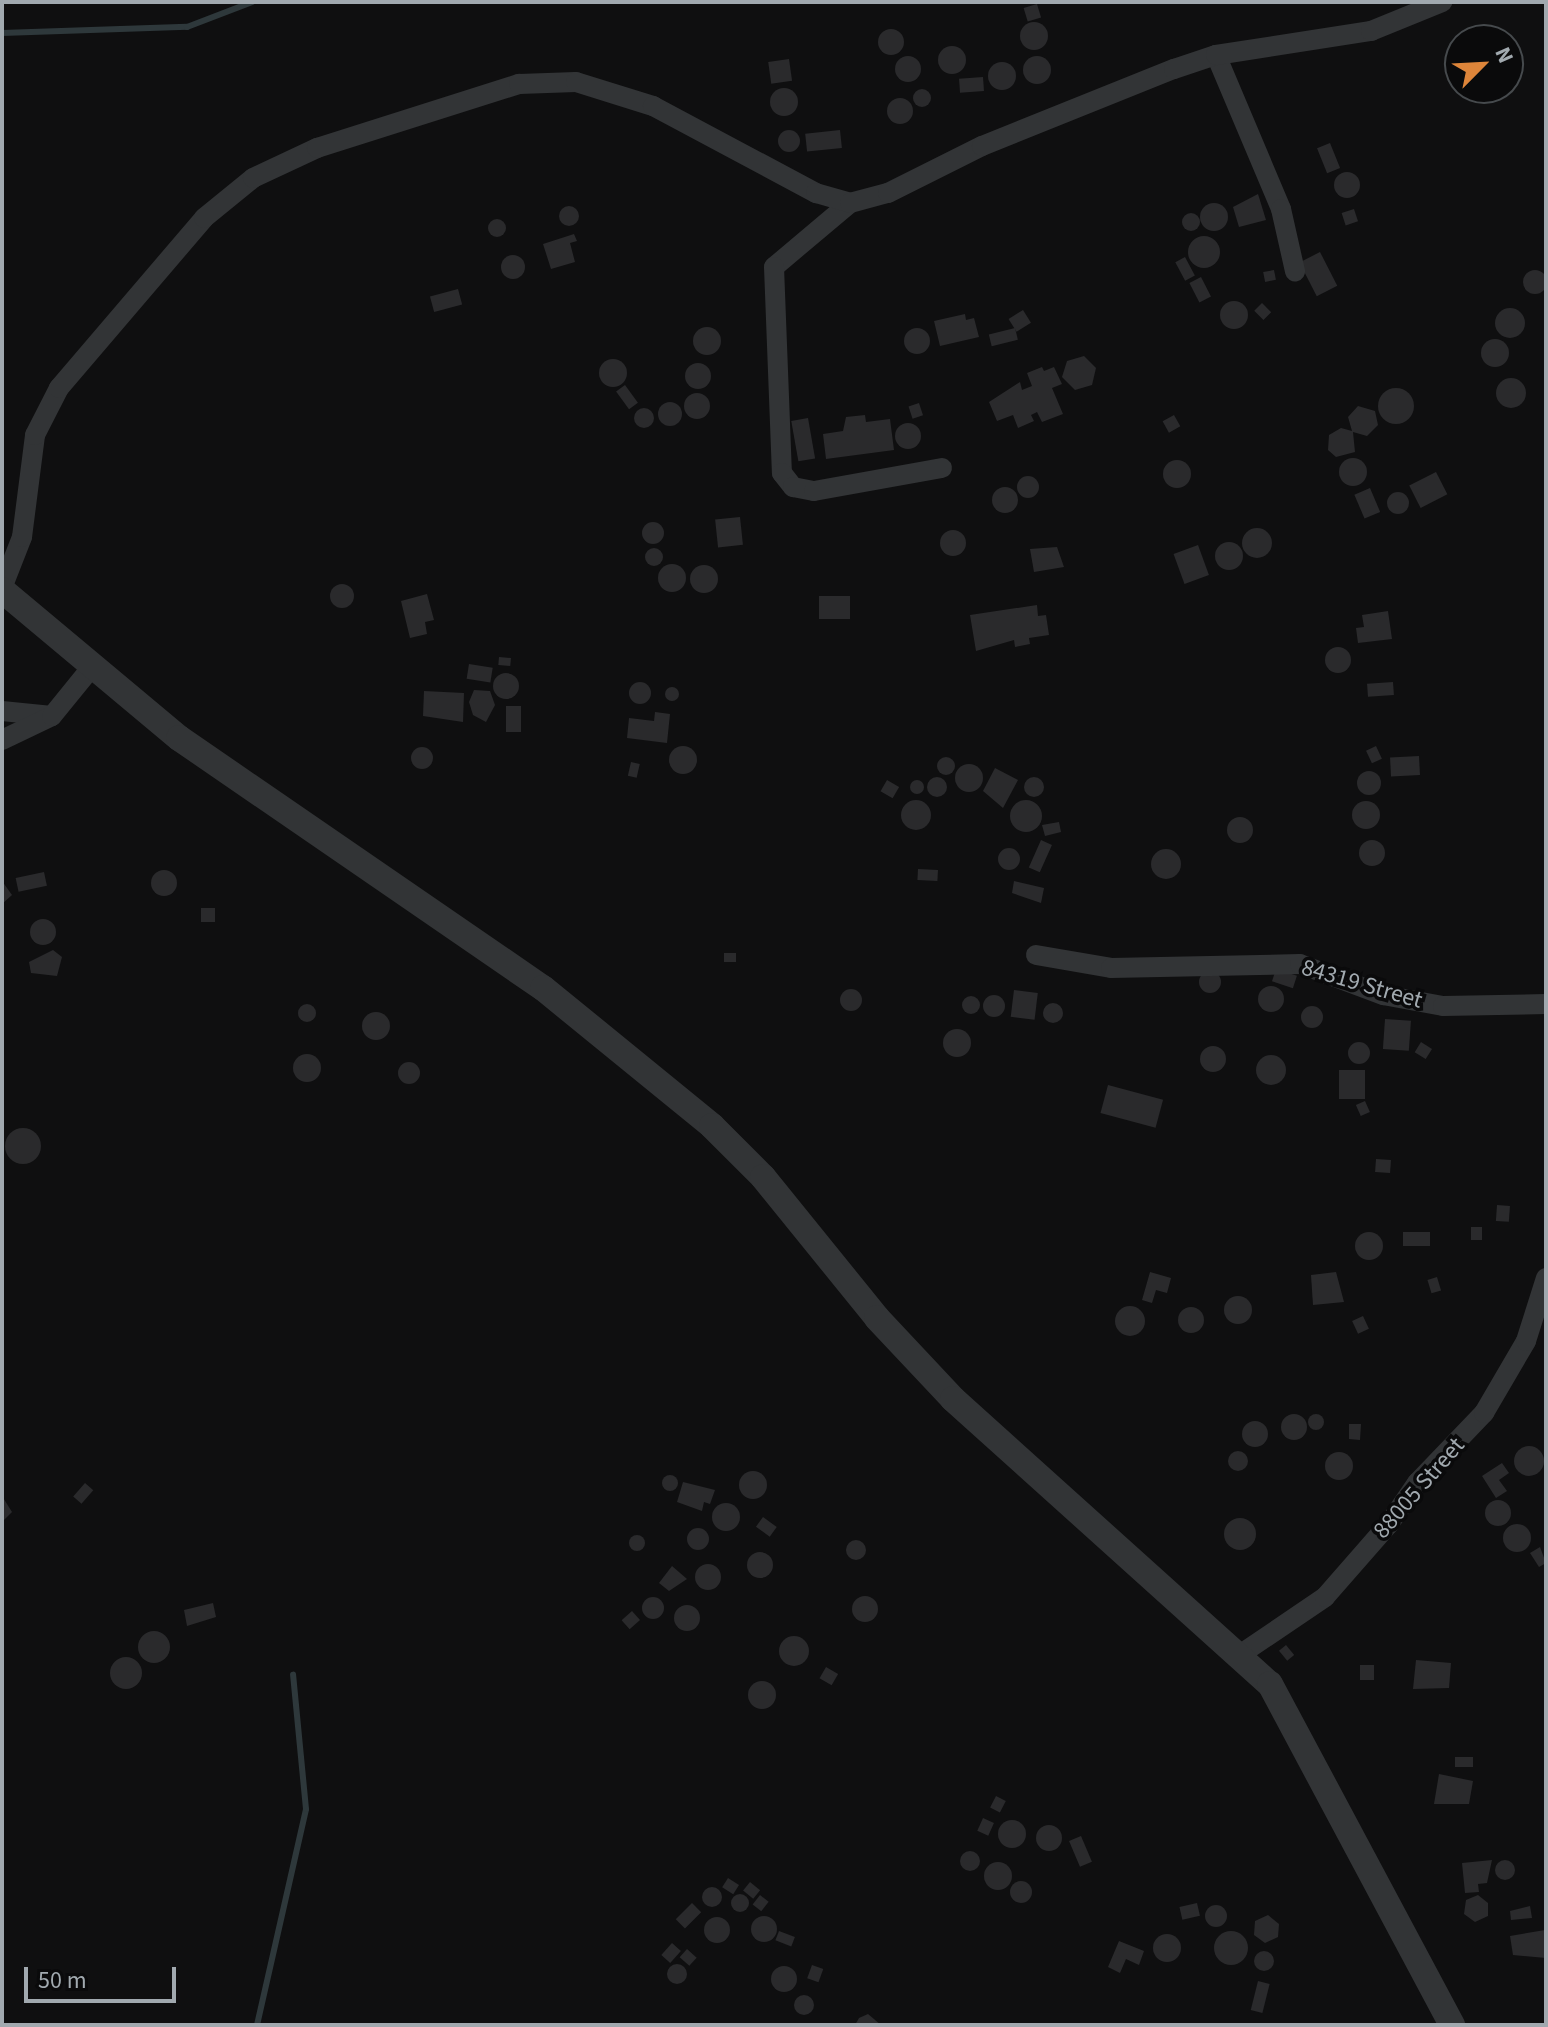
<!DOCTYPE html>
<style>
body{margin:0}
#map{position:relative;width:1548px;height:2027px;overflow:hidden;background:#0f0f10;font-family:"Source Sans 3",sans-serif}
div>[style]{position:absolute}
.stream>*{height:6px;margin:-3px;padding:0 3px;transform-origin:3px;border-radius:3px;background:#2e383b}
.building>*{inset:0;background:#2a2a2c;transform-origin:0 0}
.round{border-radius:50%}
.minor>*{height:20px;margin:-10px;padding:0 10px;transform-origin:10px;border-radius:10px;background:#323436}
.tertiary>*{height:26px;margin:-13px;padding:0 13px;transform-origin:13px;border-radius:13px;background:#323436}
span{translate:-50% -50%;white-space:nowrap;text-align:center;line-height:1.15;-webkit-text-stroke:7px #0a0a0b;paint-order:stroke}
.street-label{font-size:24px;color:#a1a9af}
.frame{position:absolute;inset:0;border:4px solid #a1a9af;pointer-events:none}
.north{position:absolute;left:1444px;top:24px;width:80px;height:80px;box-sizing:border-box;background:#0a0a0b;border:2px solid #464a4d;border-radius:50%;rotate:66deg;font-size:22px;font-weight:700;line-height:32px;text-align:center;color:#a1a9af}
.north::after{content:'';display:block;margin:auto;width:28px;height:36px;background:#dd853a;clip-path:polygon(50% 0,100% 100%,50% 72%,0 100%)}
.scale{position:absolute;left:24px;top:1967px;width:152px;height:36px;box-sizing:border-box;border:4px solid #a1a9af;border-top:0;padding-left:10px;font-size:24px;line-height:28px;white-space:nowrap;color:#a1a9af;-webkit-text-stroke:6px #0a0a0b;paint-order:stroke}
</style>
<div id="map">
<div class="stream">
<div style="left:2px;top:33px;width:185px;rotate:-1.9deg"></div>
<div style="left:187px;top:27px;width:70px;rotate:-21deg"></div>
<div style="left:257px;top:2025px;width:221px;rotate:-77.2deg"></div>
<div style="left:306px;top:1809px;width:135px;rotate:-95.5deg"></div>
</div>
<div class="building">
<div style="left:1037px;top:4px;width:14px;height:14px;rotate:73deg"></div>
<div class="round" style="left:1020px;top:22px;width:28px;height:28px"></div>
<div class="round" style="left:878px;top:29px;width:26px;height:26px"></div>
<div class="round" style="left:938px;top:46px;width:28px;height:28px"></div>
<div class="round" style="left:895px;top:56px;width:26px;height:26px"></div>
<div class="round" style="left:1023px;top:56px;width:28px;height:28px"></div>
<div style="left:789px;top:59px;width:22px;height:21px;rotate:82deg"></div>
<div class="round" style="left:988px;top:62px;width:28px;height:28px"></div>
<div style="left:983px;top:77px;width:14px;height:24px;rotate:86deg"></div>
<div class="round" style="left:770px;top:88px;width:28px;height:28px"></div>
<div class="round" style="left:913px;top:89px;width:18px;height:18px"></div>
<div class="round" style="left:887px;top:98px;width:26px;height:26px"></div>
<div style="left:840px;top:130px;width:18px;height:35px;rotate:84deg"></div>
<div class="round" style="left:778px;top:130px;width:22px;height:22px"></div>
<div style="left:1330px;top:143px;width:27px;height:14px;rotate:68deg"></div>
<div class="round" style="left:1334px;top:172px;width:26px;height:26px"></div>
<div style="clip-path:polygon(1258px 194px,1266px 220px,1239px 227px,1233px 207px)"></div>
<div class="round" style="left:1200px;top:203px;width:28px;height:28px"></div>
<div class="round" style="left:559px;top:206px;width:20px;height:20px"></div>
<div style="left:1354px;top:209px;width:13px;height:13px;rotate:72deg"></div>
<div class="round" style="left:1182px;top:213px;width:18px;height:18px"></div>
<div class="round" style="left:488px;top:219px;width:18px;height:18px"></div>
<div style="clip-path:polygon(574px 234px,577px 241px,570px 243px,575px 262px,551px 269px,543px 244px)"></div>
<div class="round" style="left:1188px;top:236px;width:32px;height:32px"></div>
<div style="left:1320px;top:252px;width:38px;height:23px;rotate:63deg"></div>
<div class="round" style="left:501px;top:255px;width:24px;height:24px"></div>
<div style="left:1185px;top:257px;width:21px;height:11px;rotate:62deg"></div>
<div class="round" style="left:1523px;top:270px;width:24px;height:24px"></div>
<div style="left:1274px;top:270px;width:10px;height:11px;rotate:79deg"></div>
<div style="left:1201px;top:277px;width:22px;height:13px;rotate:63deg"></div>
<div style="left:458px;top:289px;width:16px;height:29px;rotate:75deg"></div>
<div class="round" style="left:1220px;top:301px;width:28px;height:28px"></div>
<div style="left:1262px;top:303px;width:13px;height:11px;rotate:45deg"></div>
<div class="round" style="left:1495px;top:308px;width:30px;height:30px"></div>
<div style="left:1023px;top:310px;width:15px;height:17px;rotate:58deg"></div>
<div style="clip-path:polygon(965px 314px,966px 320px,974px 318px,979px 337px,940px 346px,934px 321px)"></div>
<div class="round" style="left:693px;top:327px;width:28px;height:28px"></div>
<div style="left:1015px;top:328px;width:12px;height:27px;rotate:76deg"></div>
<div class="round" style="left:904px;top:328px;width:26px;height:26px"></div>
<div class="round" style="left:1481px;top:339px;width:28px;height:28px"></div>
<div style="clip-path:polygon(1084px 356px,1096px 368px,1092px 385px,1075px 390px,1062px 377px,1067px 361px)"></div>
<div class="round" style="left:599px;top:359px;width:28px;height:28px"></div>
<div class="round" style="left:685px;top:363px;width:26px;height:26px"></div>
<div style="clip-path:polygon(1042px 367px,1044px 371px,1054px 367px,1062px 384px,1052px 388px,1063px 414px,1042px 422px,1037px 412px,1031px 415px,1034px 421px,1018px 428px,1013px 415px,997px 421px,989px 402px,1020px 382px,1022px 390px,1032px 386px,1027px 373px)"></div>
<div class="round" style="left:1496px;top:378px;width:30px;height:30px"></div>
<div style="left:625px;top:385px;width:22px;height:11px;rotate:54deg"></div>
<div class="round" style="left:1378px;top:388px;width:36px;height:36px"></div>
<div class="round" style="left:684px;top:393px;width:26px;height:26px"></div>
<div class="round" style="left:658px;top:402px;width:24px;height:24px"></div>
<div style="left:919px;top:403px;width:13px;height:11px;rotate:72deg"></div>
<div style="clip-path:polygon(1358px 406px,1375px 411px,1378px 425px,1367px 436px,1353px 432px,1355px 452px,1336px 457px,1328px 450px,1329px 435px,1341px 428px,1352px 431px,1348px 417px)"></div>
<div class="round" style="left:634px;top:408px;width:20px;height:20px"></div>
<div style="clip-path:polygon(865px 415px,866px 422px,890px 419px,894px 450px,826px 459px,823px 434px,843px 431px,846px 417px)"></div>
<div style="left:1174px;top:415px;width:13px;height:13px;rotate:61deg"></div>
<div style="left:808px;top:418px;width:41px;height:17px;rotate:80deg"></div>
<div class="round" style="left:895px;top:423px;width:26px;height:26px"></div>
<div class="round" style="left:1339px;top:458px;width:28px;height:28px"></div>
<div class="round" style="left:1163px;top:460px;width:28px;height:28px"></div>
<div style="left:1436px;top:472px;width:25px;height:30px;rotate:63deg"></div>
<div class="round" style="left:1017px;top:476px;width:22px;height:22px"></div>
<div class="round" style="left:992px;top:487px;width:26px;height:26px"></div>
<div style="left:1370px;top:488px;width:26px;height:17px;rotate:67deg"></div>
<div class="round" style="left:1387px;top:492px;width:22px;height:22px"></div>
<div style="left:740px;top:517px;width:28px;height:25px;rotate:84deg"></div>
<div class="round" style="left:642px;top:522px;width:22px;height:22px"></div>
<div class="round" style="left:1242px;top:528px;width:30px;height:30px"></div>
<div class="round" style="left:940px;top:530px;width:26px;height:26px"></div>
<div class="round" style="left:1215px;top:542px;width:28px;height:28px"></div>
<div style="left:1198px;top:545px;width:32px;height:26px;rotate:70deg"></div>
<div style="clip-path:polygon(1057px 547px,1064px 567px,1034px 572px,1030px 549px)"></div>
<div class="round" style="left:645px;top:548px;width:18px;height:18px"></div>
<div class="round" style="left:658px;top:564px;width:28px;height:28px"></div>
<div class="round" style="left:690px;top:565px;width:28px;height:28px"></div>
<div class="round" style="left:330px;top:584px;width:24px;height:24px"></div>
<div style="clip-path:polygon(427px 594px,434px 620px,425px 622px,427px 634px,410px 638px,401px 601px)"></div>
<div style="left:819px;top:596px;width:31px;height:23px"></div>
<div style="clip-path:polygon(1037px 605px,1038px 616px,1046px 615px,1049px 635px,1029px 638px,1030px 644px,1015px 647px,1014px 640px,976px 651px,970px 615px)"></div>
<div style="clip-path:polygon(1388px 611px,1392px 639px,1358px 643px,1356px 628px,1364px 627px,1362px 615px)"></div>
<div class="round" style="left:1325px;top:647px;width:26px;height:26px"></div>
<div style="left:499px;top:657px;width:12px;height:8px;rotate:5deg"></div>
<div style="left:469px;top:664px;width:24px;height:15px;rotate:9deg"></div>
<div class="round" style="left:493px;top:673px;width:26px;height:26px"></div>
<div class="round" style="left:629px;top:682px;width:22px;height:22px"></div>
<div style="left:1393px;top:682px;width:13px;height:26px;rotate:86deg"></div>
<div class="round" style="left:665px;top:687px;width:14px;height:14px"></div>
<div style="clip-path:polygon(474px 690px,490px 691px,495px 705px,486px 722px,473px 715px,469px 702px)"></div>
<div style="clip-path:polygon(424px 691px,464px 693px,463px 722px,423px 716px)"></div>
<div style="left:506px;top:706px;width:15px;height:26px"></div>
<div style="clip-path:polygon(655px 712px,670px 714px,667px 743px,627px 738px,629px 718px,654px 721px)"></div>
<div class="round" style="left:669px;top:746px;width:28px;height:28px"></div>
<div style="left:1376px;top:746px;width:14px;height:11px;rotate:65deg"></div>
<div class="round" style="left:411px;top:747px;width:22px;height:22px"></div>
<div style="left:1419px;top:756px;width:19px;height:29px;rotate:87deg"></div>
<div class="round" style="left:937px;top:757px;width:18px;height:18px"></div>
<div style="left:631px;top:762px;width:9px;height:14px;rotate:13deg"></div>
<div class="round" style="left:955px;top:764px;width:28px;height:28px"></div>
<div style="clip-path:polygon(995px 768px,1018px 780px,1003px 808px,983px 791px)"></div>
<div class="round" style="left:1357px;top:771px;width:24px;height:24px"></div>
<div class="round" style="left:927px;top:777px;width:20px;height:20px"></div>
<div class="round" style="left:1024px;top:777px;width:20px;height:20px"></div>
<div style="left:887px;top:780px;width:14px;height:13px;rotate:30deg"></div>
<div class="round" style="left:910px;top:780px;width:14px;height:14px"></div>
<div class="round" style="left:901px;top:800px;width:30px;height:30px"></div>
<div class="round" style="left:1010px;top:800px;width:32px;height:32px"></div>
<div class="round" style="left:1352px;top:801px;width:28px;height:28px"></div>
<div class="round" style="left:1227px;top:817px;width:26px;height:26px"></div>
<div style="clip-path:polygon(1059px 822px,1061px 832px,1045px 836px,1042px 825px)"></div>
<div style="left:1041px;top:840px;width:12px;height:30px;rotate:24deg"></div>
<div class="round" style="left:1359px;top:840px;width:26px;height:26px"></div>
<div class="round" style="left:998px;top:848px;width:22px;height:22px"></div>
<div class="round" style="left:1151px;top:849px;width:30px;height:30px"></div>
<div style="left:918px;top:869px;width:20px;height:11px;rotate:3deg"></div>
<div class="round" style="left:151px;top:870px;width:26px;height:26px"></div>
<div style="left:44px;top:872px;width:14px;height:29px;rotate:78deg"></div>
<div style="clip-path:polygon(2px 881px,12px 895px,2px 904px)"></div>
<div style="clip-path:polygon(1014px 881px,1044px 888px,1041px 903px,1012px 893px)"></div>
<div style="left:201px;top:908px;width:14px;height:14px"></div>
<div class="round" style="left:30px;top:919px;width:26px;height:26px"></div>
<div style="clip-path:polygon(53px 950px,62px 957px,57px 976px,31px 973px,29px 962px)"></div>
<div style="left:724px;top:953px;width:12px;height:9px"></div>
<div style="left:1276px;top:969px;width:22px;height:13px;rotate:18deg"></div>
<div class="round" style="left:1199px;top:971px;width:22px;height:22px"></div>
<div class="round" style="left:1258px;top:986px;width:26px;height:26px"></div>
<div class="round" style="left:840px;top:989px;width:22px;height:22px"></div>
<div style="left:1014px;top:990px;width:24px;height:27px;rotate:7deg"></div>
<div class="round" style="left:983px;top:995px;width:22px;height:22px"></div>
<div class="round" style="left:962px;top:996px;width:18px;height:18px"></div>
<div class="round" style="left:1043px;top:1003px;width:20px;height:20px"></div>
<div class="round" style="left:298px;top:1004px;width:18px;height:18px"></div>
<div class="round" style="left:1301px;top:1006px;width:22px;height:22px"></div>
<div class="round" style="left:362px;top:1012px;width:28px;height:28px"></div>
<div style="left:1385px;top:1019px;width:26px;height:30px;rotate:4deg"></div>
<div class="round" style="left:943px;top:1029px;width:28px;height:28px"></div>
<div class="round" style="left:1348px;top:1042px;width:22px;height:22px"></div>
<div style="left:1421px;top:1042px;width:13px;height:12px;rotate:32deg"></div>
<div class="round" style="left:1200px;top:1046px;width:26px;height:26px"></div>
<div class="round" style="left:293px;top:1054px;width:28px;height:28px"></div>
<div class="round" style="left:1256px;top:1055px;width:30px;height:30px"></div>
<div class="round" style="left:398px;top:1062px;width:22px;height:22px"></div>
<div style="left:1339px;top:1070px;width:26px;height:29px"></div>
<div style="left:1108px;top:1085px;width:57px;height:29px;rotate:15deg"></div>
<div style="left:1365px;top:1101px;width:12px;height:10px;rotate:66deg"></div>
<div class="round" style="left:5px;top:1128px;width:36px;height:36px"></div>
<div style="left:1376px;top:1159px;width:15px;height:13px;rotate:4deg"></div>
<div style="left:1497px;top:1205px;width:13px;height:16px;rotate:4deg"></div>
<div style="left:1471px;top:1227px;width:11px;height:13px"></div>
<div style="left:1430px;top:1232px;width:14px;height:27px;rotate:90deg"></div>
<div class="round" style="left:1355px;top:1232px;width:28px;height:28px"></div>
<div style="clip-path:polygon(1150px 1272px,1171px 1278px,1167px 1293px,1156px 1290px,1152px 1303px,1142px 1300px)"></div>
<div style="clip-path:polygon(1336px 1272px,1344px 1302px,1313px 1305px,1311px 1275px)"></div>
<div style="left:1437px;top:1277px;width:14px;height:10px;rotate:73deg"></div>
<div class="round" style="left:1224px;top:1296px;width:28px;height:28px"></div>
<div class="round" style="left:1115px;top:1306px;width:30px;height:30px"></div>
<div class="round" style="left:1178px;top:1307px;width:26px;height:26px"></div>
<div style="left:1363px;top:1316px;width:14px;height:12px;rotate:65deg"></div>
<div class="round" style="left:1281px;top:1414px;width:26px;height:26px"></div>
<div class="round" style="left:1308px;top:1414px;width:16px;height:16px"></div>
<div class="round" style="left:1242px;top:1421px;width:26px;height:26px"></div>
<div style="clip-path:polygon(1349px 1424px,1361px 1424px,1360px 1440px,1349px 1439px)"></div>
<div class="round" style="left:1514px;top:1446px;width:30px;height:30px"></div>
<div class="round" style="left:1228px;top:1451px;width:20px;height:20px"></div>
<div class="round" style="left:1325px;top:1452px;width:28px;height:28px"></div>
<div style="clip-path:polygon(1502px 1463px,1509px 1473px,1499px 1480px,1507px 1491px,1496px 1498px,1482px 1476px)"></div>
<div class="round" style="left:739px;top:1471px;width:28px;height:28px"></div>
<div class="round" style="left:662px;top:1475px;width:16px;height:16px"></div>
<div style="clip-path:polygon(683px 1482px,715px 1490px,710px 1504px,704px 1502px,702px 1511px,677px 1502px)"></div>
<div style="left:85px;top:1483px;width:11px;height:18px;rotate:41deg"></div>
<div style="clip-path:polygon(2px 1496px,12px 1512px,2px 1522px)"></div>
<div class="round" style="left:1485px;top:1500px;width:26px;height:26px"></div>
<div class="round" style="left:712px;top:1503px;width:28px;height:28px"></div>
<div style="left:763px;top:1517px;width:17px;height:12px;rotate:36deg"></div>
<div class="round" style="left:1224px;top:1518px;width:32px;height:32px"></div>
<div class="round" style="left:1503px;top:1524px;width:28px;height:28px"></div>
<div class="round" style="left:687px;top:1528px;width:22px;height:22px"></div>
<div class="round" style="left:629px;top:1535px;width:16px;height:16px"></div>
<div class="round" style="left:846px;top:1540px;width:20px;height:20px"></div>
<div style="clip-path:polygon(1540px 1547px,1546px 1563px,1539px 1567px,1530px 1553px)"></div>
<div class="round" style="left:747px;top:1552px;width:26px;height:26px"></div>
<div class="round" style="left:695px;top:1564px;width:26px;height:26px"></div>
<div style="clip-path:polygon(672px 1566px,687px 1579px,669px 1591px,659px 1583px)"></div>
<div class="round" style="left:852px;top:1596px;width:26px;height:26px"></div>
<div class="round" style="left:642px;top:1597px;width:22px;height:22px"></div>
<div style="clip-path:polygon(213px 1603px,216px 1617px,187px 1626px,184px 1610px)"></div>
<div class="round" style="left:674px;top:1605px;width:26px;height:26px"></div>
<div style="left:632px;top:1611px;width:12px;height:14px;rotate:48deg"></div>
<div class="round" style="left:138px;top:1631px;width:32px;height:32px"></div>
<div class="round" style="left:779px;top:1636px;width:30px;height:30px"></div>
<div style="left:1286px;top:1645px;width:13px;height:9px;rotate:51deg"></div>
<div class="round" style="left:110px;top:1657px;width:32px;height:32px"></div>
<div style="clip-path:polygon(1416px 1660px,1451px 1663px,1449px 1688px,1413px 1689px)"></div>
<div style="left:1360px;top:1665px;width:14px;height:15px"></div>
<div style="left:826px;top:1667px;width:14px;height:13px;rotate:30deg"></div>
<div class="round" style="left:748px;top:1681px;width:28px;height:28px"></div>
<div style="left:1455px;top:1757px;width:18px;height:10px"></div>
<div style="clip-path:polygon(1439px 1774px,1473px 1781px,1469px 1804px,1434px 1804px)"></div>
<div style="left:996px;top:1796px;width:11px;height:13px;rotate:27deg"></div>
<div style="left:983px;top:1818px;width:12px;height:14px;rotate:24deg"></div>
<div class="round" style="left:998px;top:1820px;width:28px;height:28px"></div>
<div class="round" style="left:1036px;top:1825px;width:26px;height:26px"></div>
<div style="left:1081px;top:1836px;width:28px;height:13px;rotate:67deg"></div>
<div class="round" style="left:960px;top:1851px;width:20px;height:20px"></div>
<div style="clip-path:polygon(1492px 1860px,1487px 1883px,1478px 1884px,1479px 1892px,1465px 1893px,1462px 1863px)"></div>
<div class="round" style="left:1495px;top:1860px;width:20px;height:20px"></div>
<div class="round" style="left:984px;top:1862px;width:28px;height:28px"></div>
<div style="left:728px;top:1878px;width:13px;height:11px;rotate:32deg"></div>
<div class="round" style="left:1010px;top:1881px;width:22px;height:22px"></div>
<div style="left:750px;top:1882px;width:13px;height:11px;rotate:39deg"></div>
<div class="round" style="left:702px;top:1887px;width:20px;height:20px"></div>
<div class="round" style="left:731px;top:1894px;width:18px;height:18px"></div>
<div style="left:760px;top:1895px;width:11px;height:12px;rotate:38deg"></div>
<div style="clip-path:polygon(1478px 1895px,1488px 1903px,1488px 1916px,1475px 1922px,1464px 1914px,1466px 1900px)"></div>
<div style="left:692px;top:1903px;width:13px;height:23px;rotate:45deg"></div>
<div style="left:1197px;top:1903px;width:13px;height:18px;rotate:77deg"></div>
<div class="round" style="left:1205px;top:1905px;width:22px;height:22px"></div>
<div style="clip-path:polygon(1530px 1906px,1532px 1918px,1511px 1920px,1510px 1911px)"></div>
<div style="clip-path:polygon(1268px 1915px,1279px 1924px,1278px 1937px,1265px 1943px,1254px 1935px,1255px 1921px)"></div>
<div class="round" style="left:751px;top:1916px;width:26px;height:26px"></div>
<div class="round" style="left:704px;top:1917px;width:26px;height:26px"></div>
<div style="clip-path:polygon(1545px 1930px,1546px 1958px,1513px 1955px,1510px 1936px)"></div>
<div style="left:779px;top:1931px;width:17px;height:10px;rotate:21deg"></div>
<div class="round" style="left:1214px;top:1931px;width:34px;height:34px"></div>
<div class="round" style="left:1153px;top:1934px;width:28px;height:28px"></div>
<div style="clip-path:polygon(1119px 1941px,1144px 1951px,1139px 1965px,1126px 1959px,1120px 1973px,1108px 1967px)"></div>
<div style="left:672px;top:1943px;width:12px;height:16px;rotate:42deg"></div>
<div style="left:687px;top:1949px;width:13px;height:11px;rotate:42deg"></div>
<div class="round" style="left:1254px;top:1951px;width:20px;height:20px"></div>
<div class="round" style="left:667px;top:1964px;width:20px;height:20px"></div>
<div style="left:812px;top:1965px;width:12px;height:14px;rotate:20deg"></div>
<div class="round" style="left:771px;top:1966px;width:26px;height:26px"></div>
<div style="left:1258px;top:1981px;width:12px;height:30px;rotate:14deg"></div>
<div class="round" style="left:794px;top:1995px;width:20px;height:20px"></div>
<div style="clip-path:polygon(868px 2014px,881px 2025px,855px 2025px,859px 2018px)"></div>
</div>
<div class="minor">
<div style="left:1216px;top:55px;width:167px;rotate:67.1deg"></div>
<div style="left:1281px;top:209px;width:64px;rotate:77.3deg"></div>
<div style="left:850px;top:203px;width:99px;rotate:139.9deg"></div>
<div style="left:774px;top:267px;width:206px;rotate:87.8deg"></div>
<div style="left:782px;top:473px;width:18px;rotate:52deg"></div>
<div style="left:793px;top:487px;width:21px;rotate:11deg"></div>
<div style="left:814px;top:491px;width:130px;rotate:-10.2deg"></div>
<div style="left:2px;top:588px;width:55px;rotate:-68.6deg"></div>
<div style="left:22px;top:537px;width:103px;rotate:-82.7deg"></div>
<div style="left:35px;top:435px;width:53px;rotate:-62.9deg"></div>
<div style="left:59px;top:388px;width:223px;rotate:-49.5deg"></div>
<div style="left:204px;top:218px;width:63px;rotate:-39.2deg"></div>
<div style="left:253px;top:178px;width:71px;rotate:-25.1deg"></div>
<div style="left:317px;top:148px;width:212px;rotate:-17.6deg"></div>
<div style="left:519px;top:84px;width:57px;rotate:-2deg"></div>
<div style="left:576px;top:82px;width:81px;rotate:17.3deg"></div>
<div style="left:653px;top:106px;width:185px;rotate:28.1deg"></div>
<div style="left:816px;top:193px;width:35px;rotate:16deg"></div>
<div style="left:850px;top:203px;width:39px;rotate:-15deg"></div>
<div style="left:888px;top:193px;width:105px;rotate:-26.6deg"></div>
<div style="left:982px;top:146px;width:207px;rotate:-21.9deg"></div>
<div style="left:1174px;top:69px;width:44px;rotate:-18.4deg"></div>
<div style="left:1216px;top:55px;width:157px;rotate:-8.8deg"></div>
<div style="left:1371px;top:31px;width:77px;rotate:-22.2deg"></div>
<div style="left:2px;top:711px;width:50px;rotate:5.7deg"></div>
<div style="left:2px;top:740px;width:55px;rotate:-25.6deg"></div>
<div style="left:52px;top:716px;width:62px;rotate:-50.9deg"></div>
<div style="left:1036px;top:955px;width:76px;rotate:9.8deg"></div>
<div style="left:1111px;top:968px;width:189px;rotate:-1.2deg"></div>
<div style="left:1300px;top:964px;width:89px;rotate:20.5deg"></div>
<div style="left:1383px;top:995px;width:61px;rotate:10.4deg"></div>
<div style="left:1443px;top:1006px;width:103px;rotate:-1.1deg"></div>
<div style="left:1238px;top:1656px;width:105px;rotate:-34.1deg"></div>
<div style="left:1325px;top:1597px;width:97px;rotate:-48.8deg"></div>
<div style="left:1389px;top:1524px;width:50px;rotate:-55.7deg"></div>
<div style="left:1417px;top:1483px;width:97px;rotate:-46.3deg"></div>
<div style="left:1484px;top:1413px;width:83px;rotate:-59.7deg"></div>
<div style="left:1526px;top:1341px;width:66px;rotate:-72.4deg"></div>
</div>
<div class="tertiary">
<div style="left:2px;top:590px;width:231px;rotate:39.9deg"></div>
<div style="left:179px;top:738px;width:442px;rotate:34.5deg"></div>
<div style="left:543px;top:988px;width:218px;rotate:39.2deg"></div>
<div style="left:712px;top:1126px;width:72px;rotate:45deg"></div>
<div style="left:763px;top:1177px;width:181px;rotate:51deg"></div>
<div style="left:877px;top:1318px;width:111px;rotate:46.8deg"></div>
<div style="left:953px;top:1399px;width:426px;rotate:42deg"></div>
<div style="left:1270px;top:1684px;width:387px;rotate:61.9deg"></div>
</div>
<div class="street-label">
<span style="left:1362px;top:984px;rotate:16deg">84319 Street</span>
<span style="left:1419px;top:1488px;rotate:-49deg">88005 Street</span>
</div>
<div class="frame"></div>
<div class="north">N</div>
<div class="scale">50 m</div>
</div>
